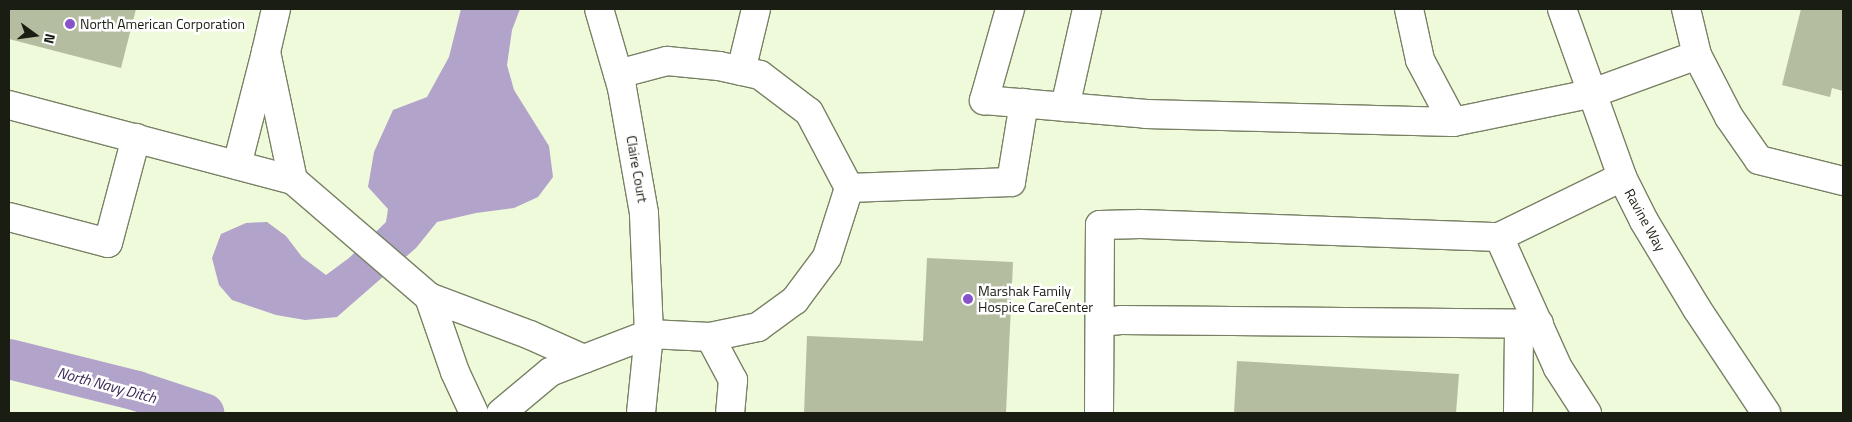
<!DOCTYPE html>
<style>
body{margin:0}
#map{position:relative;width:1852px;height:422px;overflow:hidden;background:#effada;font-family:"Titillium Web",sans-serif}
div>[style]{position:absolute}
.water>*{inset:0;background:#b1a3ca}
.canal>*{height:40px;margin:-20px;padding:0 20px;transform-origin:20px;border-radius:20px;background:#b1a3ca}
.building>*{inset:0;background:#b4bda0}
.roads{filter:drop-shadow(1px 0 #788165) drop-shadow(-1px 0 #788165) drop-shadow(0 1px #788165) drop-shadow(0 -1px #788165)}
.minor>*{height:28px;margin:-14px;padding:0 14px;transform-origin:14px;border-radius:14px;background:#fff}
.dots>*{width:14px;height:14px;translate:-50% -50%;box-sizing:border-box;border:2px solid #fff;border-radius:50%}
span{translate:-50% -50%;white-space:nowrap;text-align:center;line-height:1.15;-webkit-text-stroke:5px #fff;paint-order:stroke}
.poi-label{font-size:14px;color:#191d12}
.left{translate:0 -50%;text-align:left}
.street-label{font-size:14px;color:#191d12}
.water-label{font-size:15px;color:#3b2658;font-style:italic}
.frame{position:absolute;inset:0;border:10px solid #191d12;pointer-events:none}
.north{position:absolute;left:10px;top:10px;width:50px;height:50px;-webkit-text-stroke:4px #fff;paint-order:stroke;rotate:104deg;font-size:14px;font-weight:700;line-height:20px;text-align:center;color:#191d12}
.north::after{content:'';display:block;margin:auto;width:18px;height:22px;background:#191d12;clip-path:polygon(50% 0,100% 100%,50% 72%,0 100%)}
</style>
<div id="map">
<div class="water">
<div style="clip-path:polygon(461px 9px,520px 9px,512px 30px,507px 65px,514px 90px,549px 146px,553px 177px,538px 197px,514px 208px,476px 213px,437px 222px,416px 248px,337px 317px,305px 320px,276px 315px,232px 300px,219px 285px,212px 258px,221px 234px,246px 223px,267px 222px,286px 236px,302px 257px,326px 275px,349px 258px,386px 222px,388px 209px,368px 187px,374px 152px,393px 110px,427px 97px,449px 57px)"></div>
</div>
<div class="canal">
<div style="left:9px;top:359px;width:132px;rotate:14deg"></div>
<div style="left:137px;top:391px;width:71px;rotate:18.2deg"></div>
</div>
<div class="building">
<div style="clip-path:polygon(9px 9px,136px 9px,121px 68px,9px 39px)"></div>
<div style="clip-path:polygon(1801px 9px,1843px 9px,1843px 91px,1832px 88px,1830px 97px,1782px 85px)"></div>
<div style="clip-path:polygon(927px 258px,1013px 262px,1006px 413px,804px 413px,807px 336px,923px 341px)"></div>
<div style="clip-path:polygon(1237px 361px,1459px 374px,1456px 413px,1234px 413px)"></div>
</div>
<div class="roads">
<div class="minor">
<div style="left:1010px;top:9px;width:95px;rotate:105.9deg"></div>
<div style="left:984px;top:100px;width:163px;rotate:4.9deg"></div>
<div style="left:1146px;top:114px;width:307px;rotate:1.5deg"></div>
<div style="left:1453px;top:122px;width:140px;rotate:-11.6deg"></div>
<div style="left:1590px;top:94px;width:114px;rotate:-20deg"></div>
<div style="left:1697px;top:55px;width:47px;rotate:-103.4deg"></div>
<div style="left:1409px;top:9px;width:52px;rotate:77.8deg"></div>
<div style="left:1420px;top:60px;width:70px;rotate:62deg"></div>
<div style="left:1562px;top:9px;width:178px;rotate:70.3deg"></div>
<div style="left:1622px;top:177px;width:49px;rotate:63.4deg"></div>
<div style="left:1644px;top:221px;width:103px;rotate:58.9deg"></div>
<div style="left:1697px;top:309px;width:125px;rotate:56.4deg"></div>
<div style="left:266px;top:52px;width:44px;rotate:-76.9deg"></div>
<div style="left:1697px;top:55px;width:70px;rotate:62.7deg"></div>
<div style="left:1729px;top:117px;width:52px;rotate:55.1deg"></div>
<div style="left:1759px;top:160px;width:87px;rotate:14deg"></div>
<div style="left:741px;top:71px;width:64px;rotate:-76.4deg"></div>
<div style="left:618px;top:74px;width:51px;rotate:-14.9deg"></div>
<div style="left:667px;top:61px;width:52px;rotate:5.5deg"></div>
<div style="left:719px;top:66px;width:42px;rotate:12.4deg"></div>
<div style="left:760px;top:75px;width:61px;rotate:37.1deg"></div>
<div style="left:809px;top:112px;width:86px;rotate:62.2deg"></div>
<div style="left:849px;top:188px;width:72px;rotate:107.7deg"></div>
<div style="left:827px;top:257px;width:54px;rotate:126.7deg"></div>
<div style="left:795px;top:300px;width:46px;rotate:143.9deg"></div>
<div style="left:758px;top:327px;width:49px;rotate:168.2deg"></div>
<div style="left:710px;top:337px;width:61px;rotate:-177.2deg"></div>
<div style="left:649px;top:334px;width:79px;rotate:95.8deg"></div>
<div style="left:9px;top:105px;width:294px;rotate:14.8deg"></div>
<div style="left:293px;top:180px;width:179px;rotate:40.7deg"></div>
<div style="left:1065px;top:107px;width:100px;rotate:-77.3deg"></div>
<div style="left:237px;top:165px;width:117px;rotate:-75.6deg"></div>
<div style="left:266px;top:52px;width:131px;rotate:78.1deg"></div>
<div style="left:849px;top:188px;width:162px;rotate:-2.1deg"></div>
<div style="left:1011px;top:182px;width:80px;rotate:-80.7deg"></div>
<div style="left:9px;top:217px;width:102px;rotate:14.7deg"></div>
<div style="left:108px;top:243px;width:109px;rotate:-75.1deg"></div>
<div style="left:1100px;top:322px;width:21px;rotate:-5deg"></div>
<div style="left:1121px;top:320px;width:418px;rotate:0.5deg"></div>
<div style="left:710px;top:337px;width:49px;rotate:61.9deg"></div>
<div style="left:733px;top:380px;width:33px;rotate:95deg"></div>
<div style="left:474px;top:413px;width:45px;rotate:-114.9deg"></div>
<div style="left:455px;top:372px;width:79px;rotate:-109.1deg"></div>
<div style="left:429px;top:297px;width:108px;rotate:20.6deg"></div>
<div style="left:530px;top:335px;width:59px;rotate:24deg"></div>
<div style="left:501px;top:413px;width:64px;rotate:-39.9deg"></div>
<div style="left:550px;top:372px;width:106px;rotate:-21deg"></div>
<div style="left:649px;top:334px;width:121px;rotate:-92.4deg"></div>
<div style="left:644px;top:213px;width:127px;rotate:-100deg"></div>
<div style="left:622px;top:88px;width:82px;rotate:-106.2deg"></div>
<div style="left:1099px;top:413px;width:188px;rotate:-89.7deg"></div>
<div style="left:1100px;top:225px;width:41px;rotate:-1.4deg"></div>
<div style="left:1141px;top:224px;width:358px;rotate:2.1deg"></div>
<div style="left:1518px;top:413px;width:88px;rotate:-89.3deg"></div>
<div style="left:1587px;top:413px;width:54px;rotate:-122.8deg"></div>
<div style="left:1558px;top:368px;width:144px;rotate:-114.2deg"></div>
<div style="left:1499px;top:237px;width:137px;rotate:-26deg"></div>
</div>
</div>
<div class="dots">
<div style="left:70px;top:24px;background:#8852ca"></div>
<div style="left:968px;top:299px;background:#8852ca"></div>
</div>
<div class="poi-label">
<span class="left" style="left:80px;top:24px">North American Corporation</span>
<span class="left" style="left:978px;top:299px">Marshak Family<br>Hospice CareCenter</span>
</div>
<div class="street-label">
<span style="left:637px;top:169px;rotate:80deg">Claire Court</span>
<span style="left:1645px;top:220px;rotate:61deg">Ravine Way</span>
</div>
<div class="water-label">
<span style="left:107px;top:385px;rotate:15deg">North Navy Ditch</span>
</div>
<div class="frame"></div>
<div class="north">N</div>
</div>
